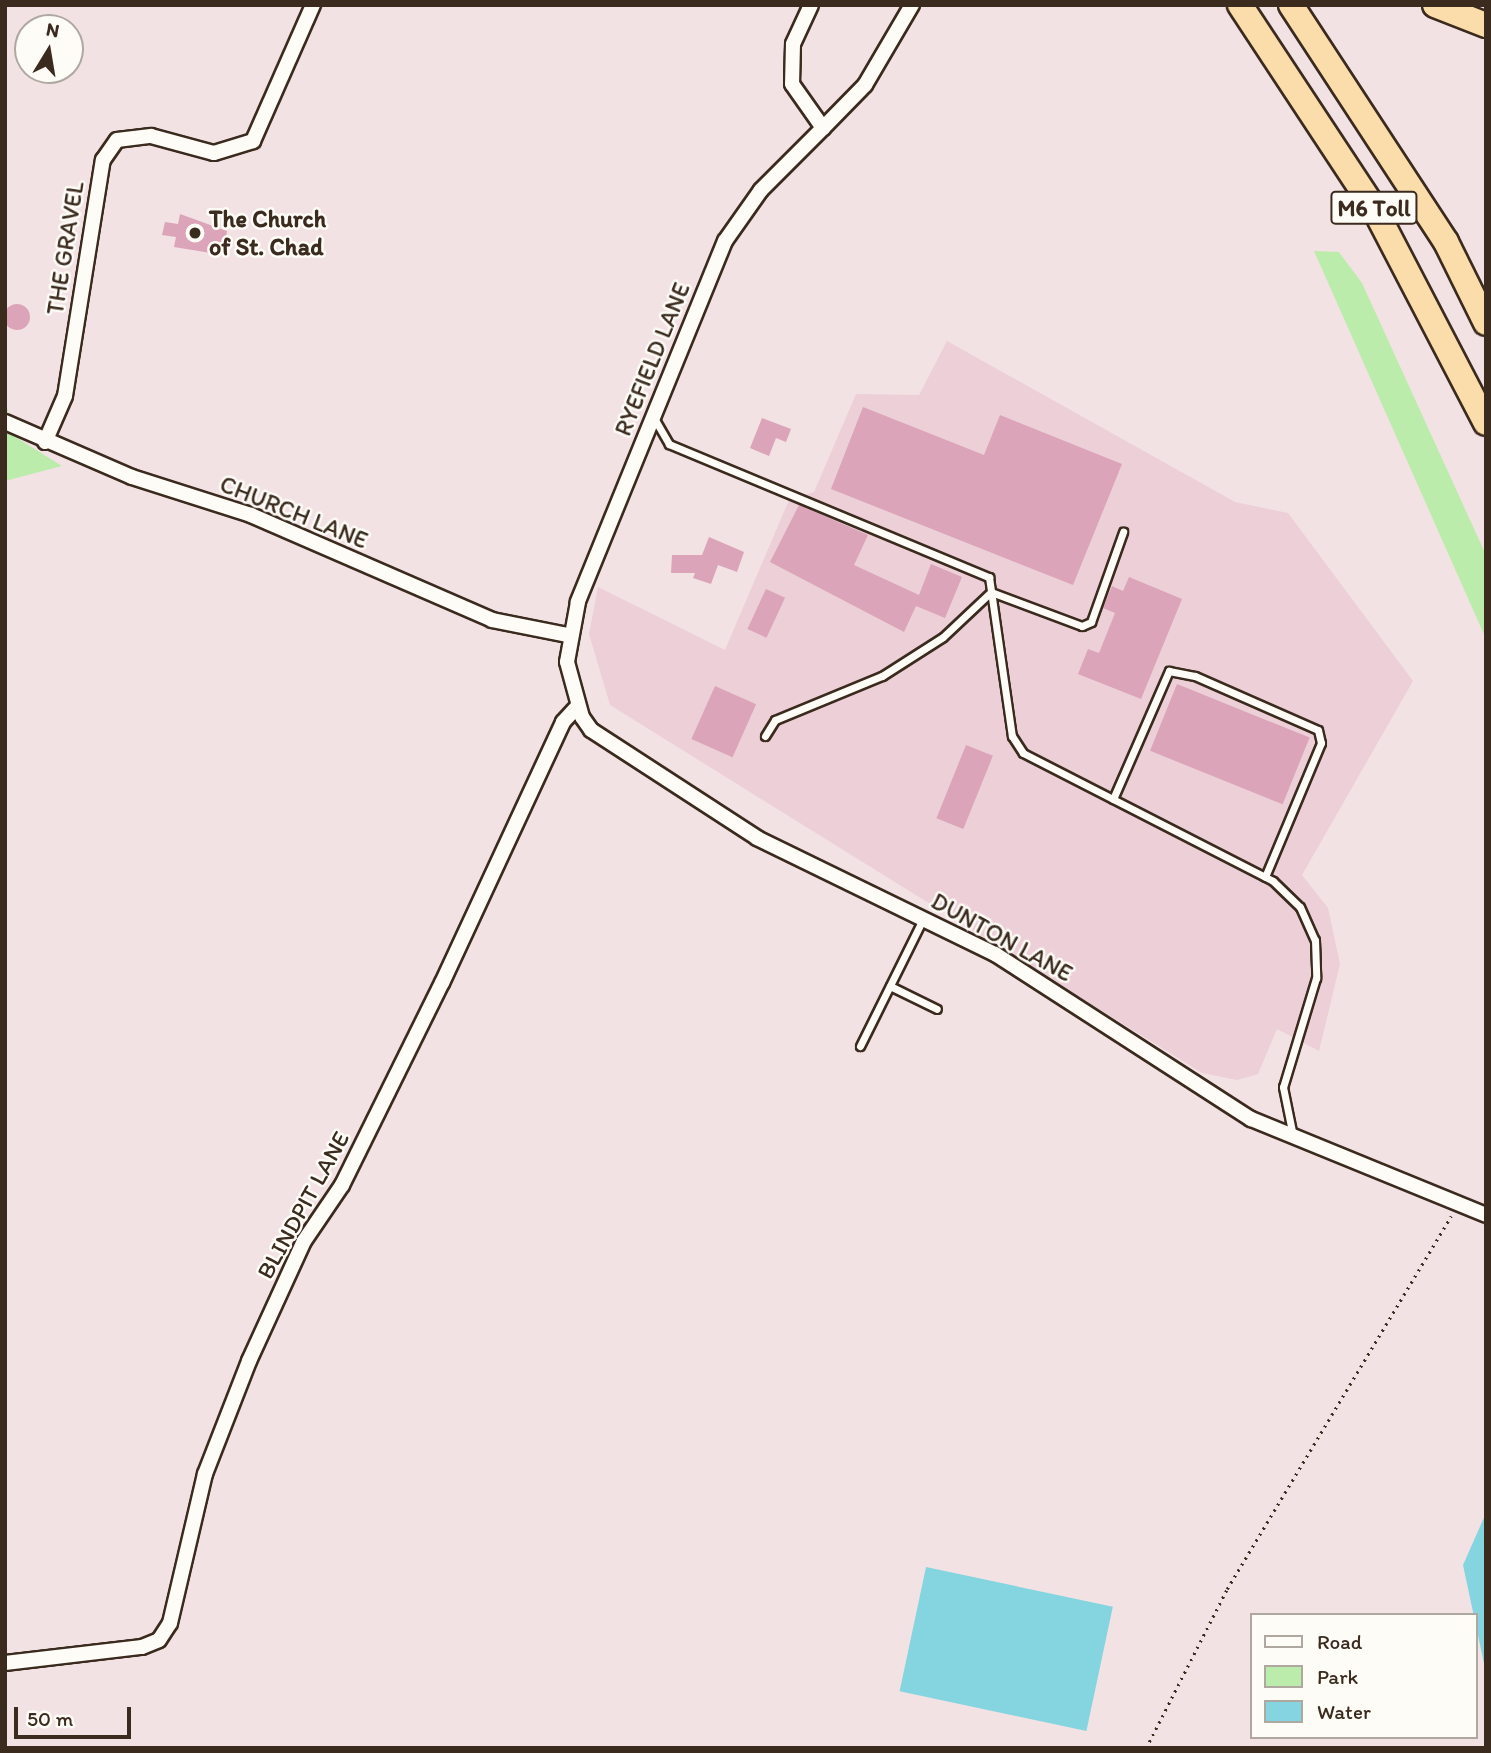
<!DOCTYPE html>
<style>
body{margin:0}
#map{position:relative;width:1491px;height:1753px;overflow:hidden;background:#f3e2e4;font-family:Itim,sans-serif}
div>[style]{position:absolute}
.built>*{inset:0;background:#eccfd7}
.green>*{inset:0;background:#bbecab}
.water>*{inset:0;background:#85d5e0;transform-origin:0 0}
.building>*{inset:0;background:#dba4b9;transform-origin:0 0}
.round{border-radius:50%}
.path>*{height:2.5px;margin-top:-1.25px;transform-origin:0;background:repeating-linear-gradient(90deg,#3b2a1e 0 2px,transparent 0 7px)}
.roads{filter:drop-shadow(2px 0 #3b2a1e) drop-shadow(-2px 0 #3b2a1e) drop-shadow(0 2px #3b2a1e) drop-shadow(0 -2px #3b2a1e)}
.lane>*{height:7px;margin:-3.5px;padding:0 3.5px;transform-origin:3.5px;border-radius:3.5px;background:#fdfcf7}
.street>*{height:14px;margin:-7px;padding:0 7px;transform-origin:7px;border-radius:7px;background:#fdfcf7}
.highway>*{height:24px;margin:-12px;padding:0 12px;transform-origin:12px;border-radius:12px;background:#faddab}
.dots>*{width:19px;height:19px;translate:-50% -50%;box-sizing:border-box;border:4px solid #fdfcf7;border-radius:50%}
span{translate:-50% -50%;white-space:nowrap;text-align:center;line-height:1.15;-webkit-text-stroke:5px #fdfcf7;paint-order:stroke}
.shield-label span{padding:2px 5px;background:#fdfcf7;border:2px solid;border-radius:5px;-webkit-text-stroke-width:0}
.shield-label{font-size:23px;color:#3b2a1e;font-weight:700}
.poi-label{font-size:24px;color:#3b2a1e;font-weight:700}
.left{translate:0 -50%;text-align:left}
.street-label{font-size:24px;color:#3b2a1e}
.frame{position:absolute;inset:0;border:7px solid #3b2a1e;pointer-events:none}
.legend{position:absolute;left:1250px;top:1613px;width:228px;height:126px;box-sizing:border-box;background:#fdfcf7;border:2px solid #afa8a0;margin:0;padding:9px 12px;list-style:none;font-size:21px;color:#3b2a1e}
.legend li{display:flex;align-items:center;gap:14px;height:35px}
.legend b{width:35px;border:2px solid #afa8a0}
.north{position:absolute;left:14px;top:14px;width:70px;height:70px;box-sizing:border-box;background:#fdfcf7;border:2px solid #afa8a0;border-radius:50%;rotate:11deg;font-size:19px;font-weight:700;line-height:28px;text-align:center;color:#3b2a1e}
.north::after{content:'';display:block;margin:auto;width:24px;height:32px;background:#3b2a1e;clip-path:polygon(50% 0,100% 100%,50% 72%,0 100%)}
.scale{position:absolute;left:14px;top:1707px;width:117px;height:32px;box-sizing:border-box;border:4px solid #3b2a1e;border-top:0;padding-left:9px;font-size:21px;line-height:24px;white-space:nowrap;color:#3b2a1e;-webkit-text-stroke:5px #fdfcf7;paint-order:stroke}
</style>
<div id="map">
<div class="built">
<div style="clip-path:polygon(947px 341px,1235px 502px,1288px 513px,1413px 681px,1302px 875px,1328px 908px,1340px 964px,1319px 1051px,1277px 1029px,1258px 1074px,1237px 1080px,1202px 1073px,610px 705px,589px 634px,598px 587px,725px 650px,789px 500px,814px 492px,856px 394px,919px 395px)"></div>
</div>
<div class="green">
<div style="clip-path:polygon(1314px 251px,1339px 252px,1362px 283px,1486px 555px,1486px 639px)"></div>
<div style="clip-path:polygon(5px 402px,17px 438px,62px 466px,5px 481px)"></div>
</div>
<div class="water">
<div style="clip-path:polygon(1486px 1513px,1486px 1673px,1463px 1565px)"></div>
<div style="left:926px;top:1567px;width:191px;height:127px;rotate:12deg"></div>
</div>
<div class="building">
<div style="clip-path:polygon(180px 214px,227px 231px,224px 248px,217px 254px,174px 247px,176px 237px,162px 235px,165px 222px,178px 224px)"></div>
<div class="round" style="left:4px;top:304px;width:26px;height:26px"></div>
<div style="clip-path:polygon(863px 407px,984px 455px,1000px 415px,1122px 464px,1073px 585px,831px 489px)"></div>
<div style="clip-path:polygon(762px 418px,791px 429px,786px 442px,776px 438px,769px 456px,750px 448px)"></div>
<div style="clip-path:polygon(799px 505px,868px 535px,854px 565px,919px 595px,931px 564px,962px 577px,945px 618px,916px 606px,904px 632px,770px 562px)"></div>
<div style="clip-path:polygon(709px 537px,744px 552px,737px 572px,718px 565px,711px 584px,693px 578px,695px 573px,671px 573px,672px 555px,702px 555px)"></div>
<div style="clip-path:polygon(1129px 577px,1182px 599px,1141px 699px,1078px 674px,1088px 649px,1099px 653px,1115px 613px,1103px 608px,1112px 586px,1123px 591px)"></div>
<div style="left:766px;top:589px;width:21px;height:44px;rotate:25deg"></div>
<div style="left:1177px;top:684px;width:143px;height:72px;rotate:22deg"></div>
<div style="left:715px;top:686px;width:45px;height:58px;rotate:24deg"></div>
<div style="left:966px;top:745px;width:29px;height:79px;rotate:22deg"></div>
</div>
<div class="path">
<div style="left:1146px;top:1748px;width:178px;rotate:-63deg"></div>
<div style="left:1227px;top:1589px;width:435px;rotate:-59deg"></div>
</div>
<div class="roads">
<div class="lane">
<div style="left:654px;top:418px;width:30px;rotate:60deg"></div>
<div style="left:669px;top:444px;width:347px;rotate:22.6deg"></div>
<div style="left:989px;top:577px;width:161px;rotate:81.8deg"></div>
<div style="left:1012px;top:736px;width:20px;rotate:57deg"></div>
<div style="left:1023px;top:753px;width:281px;rotate:27.1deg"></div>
<div style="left:1273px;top:881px;width:37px;rotate:44deg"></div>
<div style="left:1300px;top:907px;width:36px;rotate:66deg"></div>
<div style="left:1315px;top:940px;width:38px;rotate:88deg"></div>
<div style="left:1316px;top:978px;width:114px;rotate:106.8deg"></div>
<div style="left:1283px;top:1087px;width:50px;rotate:78.5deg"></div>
<div style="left:765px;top:736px;width:19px;rotate:-58deg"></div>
<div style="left:775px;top:720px;width:116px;rotate:-22.4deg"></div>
<div style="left:882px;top:676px;width:72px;rotate:-32.6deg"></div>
<div style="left:943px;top:637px;width:66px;rotate:-43.2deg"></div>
<div style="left:991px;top:592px;width:97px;rotate:20.5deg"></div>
<div style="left:1082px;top:626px;width:10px;rotate:-24deg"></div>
<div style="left:1091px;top:622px;width:96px;rotate:-70.4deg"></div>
<div style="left:1113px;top:799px;width:140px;rotate:-66.4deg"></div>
<div style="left:1169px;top:671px;width:26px;rotate:11deg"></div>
<div style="left:1195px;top:676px;width:134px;rotate:23.7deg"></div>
<div style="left:1318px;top:730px;width:13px;rotate:77deg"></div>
<div style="left:1321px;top:743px;width:145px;rotate:112.7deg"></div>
<div style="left:890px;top:986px;width:52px;rotate:26.1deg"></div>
<div style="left:860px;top:1046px;width:142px;rotate:-63.6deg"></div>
</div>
<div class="street">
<div style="left:811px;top:5px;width:43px;rotate:114.8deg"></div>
<div style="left:793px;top:44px;width:40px;rotate:91.4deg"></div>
<div style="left:792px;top:84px;width:54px;rotate:54.8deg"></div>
<div style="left:823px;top:128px;width:88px;rotate:135deg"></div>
<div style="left:761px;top:190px;width:62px;rotate:125.2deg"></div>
<div style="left:725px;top:241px;width:390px;rotate:112.2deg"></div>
<div style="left:578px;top:602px;width:61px;rotate:100.4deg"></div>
<div style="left:567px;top:662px;width:57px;rotate:74.7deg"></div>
<div style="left:582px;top:717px;width:16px;rotate:55deg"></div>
<div style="left:591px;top:730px;width:198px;rotate:33deg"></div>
<div style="left:757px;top:838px;width:265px;rotate:26deg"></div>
<div style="left:995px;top:954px;width:305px;rotate:32.8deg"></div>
<div style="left:1251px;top:1119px;width:254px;rotate:22.2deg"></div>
<div style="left:823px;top:128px;width:60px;rotate:-45.7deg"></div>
<div style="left:865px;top:85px;width:93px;rotate:-59.6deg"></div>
<div style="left:5px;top:422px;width:138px;rotate:23.4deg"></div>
<div style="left:132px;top:477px;width:125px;rotate:17.7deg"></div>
<div style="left:251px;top:515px;width:263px;rotate:23.5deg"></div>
<div style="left:492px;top:620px;width:77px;rotate:11.2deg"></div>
<div style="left:45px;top:442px;width:50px;rotate:-66.5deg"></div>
<div style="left:65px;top:396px;width:239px;rotate:-80.9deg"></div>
<div style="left:103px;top:160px;width:24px;rotate:-55deg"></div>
<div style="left:117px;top:140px;width:34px;rotate:-7deg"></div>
<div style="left:151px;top:136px;width:65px;rotate:15.1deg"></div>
<div style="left:214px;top:153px;width:41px;rotate:-17.1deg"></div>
<div style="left:253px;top:141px;width:149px;rotate:-66.2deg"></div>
<div style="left:5px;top:1663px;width:138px;rotate:-6.7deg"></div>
<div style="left:142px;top:1647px;width:18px;rotate:-22deg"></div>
<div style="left:159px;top:1640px;width:20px;rotate:-57deg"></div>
<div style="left:170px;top:1623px;width:153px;rotate:-76.8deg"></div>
<div style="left:205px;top:1474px;width:121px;rotate:-68.7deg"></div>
<div style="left:249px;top:1361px;width:132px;rotate:-65.4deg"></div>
<div style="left:304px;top:1241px;width:68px;rotate:-55.8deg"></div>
<div style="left:342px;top:1185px;width:225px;rotate:-63.7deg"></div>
<div style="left:442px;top:983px;width:288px;rotate:-65.1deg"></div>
<div style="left:563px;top:722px;width:21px;rotate:-47deg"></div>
</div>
<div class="highway">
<div style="left:1240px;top:5px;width:243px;rotate:56.6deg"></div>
<div style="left:1374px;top:208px;width:242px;rotate:62.5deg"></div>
<div style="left:1291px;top:5px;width:283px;rotate:56.8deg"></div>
<div style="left:1446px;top:242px;width:90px;rotate:63.7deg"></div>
<div style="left:1435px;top:5px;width:55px;rotate:21.4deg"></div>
</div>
</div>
<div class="dots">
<div style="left:195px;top:233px;background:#3b2a1e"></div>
</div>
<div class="shield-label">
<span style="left:1374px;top:208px">M6 Toll</span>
</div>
<div class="poi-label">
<span class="left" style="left:209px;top:233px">The Church<br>of St. Chad</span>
</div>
<div class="street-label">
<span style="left:65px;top:248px;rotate:-81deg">THE GRAVEL</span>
<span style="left:652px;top:359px;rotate:-68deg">RYEFIELD LANE</span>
<span style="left:294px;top:512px;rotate:22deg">CHURCH LANE</span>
<span style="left:1002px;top:937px;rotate:29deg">DUNTON LANE</span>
<span style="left:303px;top:1205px;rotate:-61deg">BLINDPIT LANE</span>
</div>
<div class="frame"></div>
<ul class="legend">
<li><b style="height:9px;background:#fdfcf7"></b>Road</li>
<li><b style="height:19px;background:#bbecab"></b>Park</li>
<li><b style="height:19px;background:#85d5e0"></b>Water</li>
</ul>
<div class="north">N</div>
<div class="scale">50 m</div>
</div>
